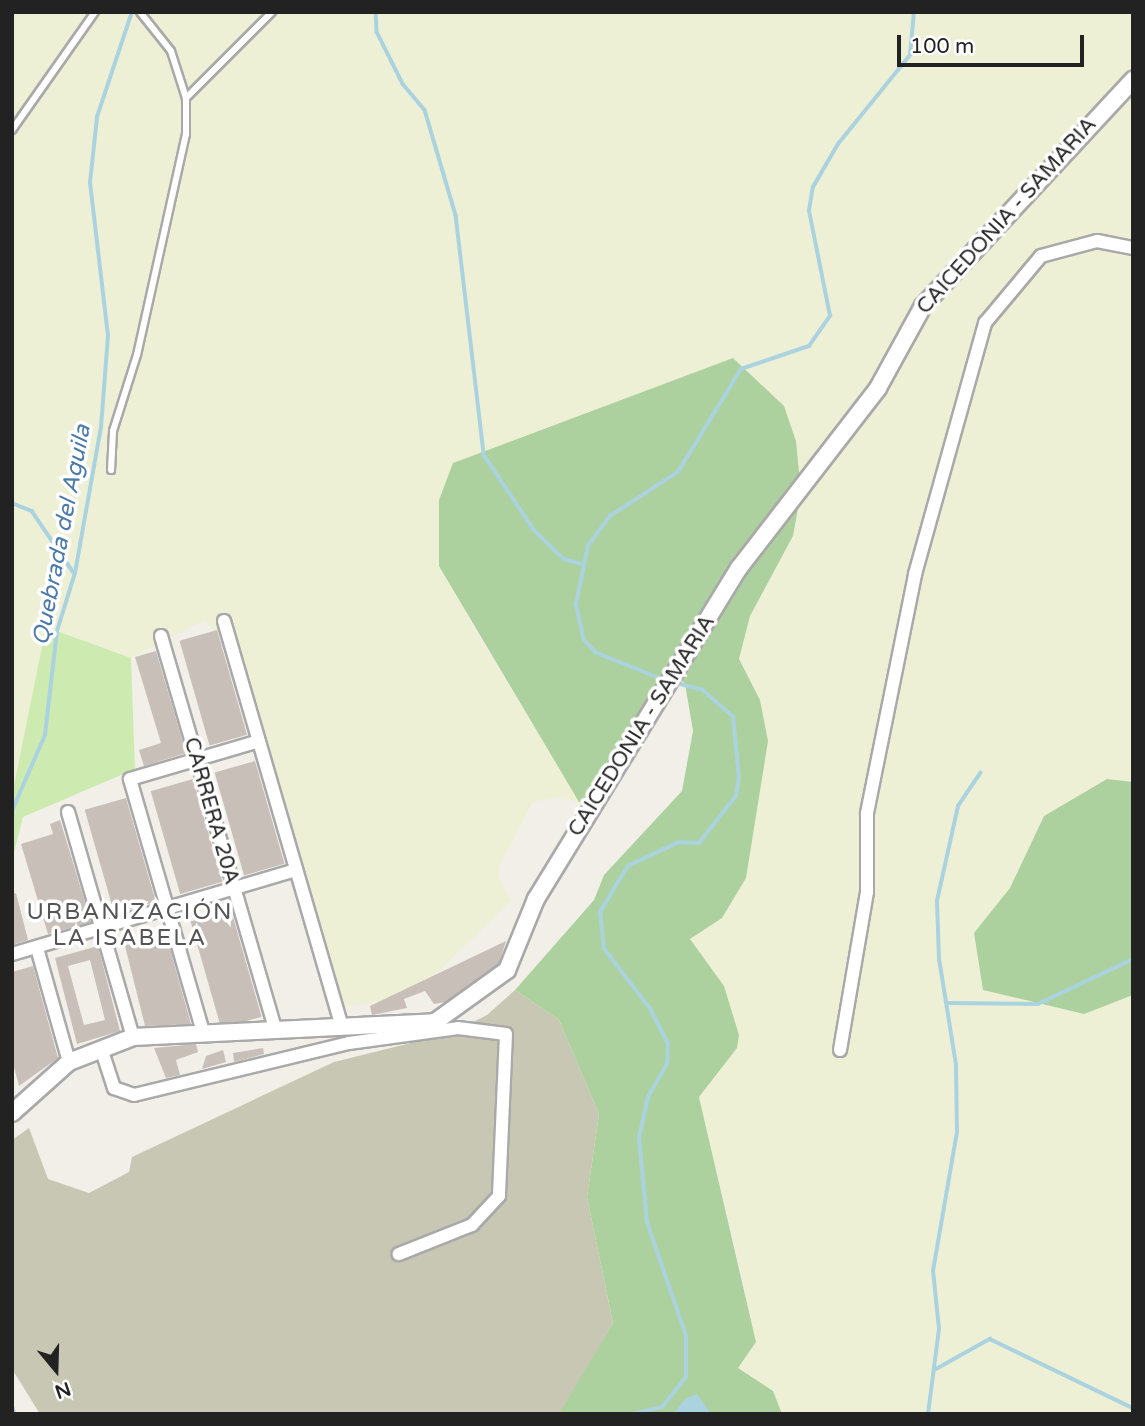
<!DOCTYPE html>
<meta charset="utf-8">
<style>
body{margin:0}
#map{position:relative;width:1145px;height:1426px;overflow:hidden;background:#f2efe9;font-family:"Varela Round",sans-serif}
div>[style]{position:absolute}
.construction>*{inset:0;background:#c7c7b4}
.farmland>*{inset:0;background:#eef0d5}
.grass>*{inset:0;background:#cdebb0}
.forest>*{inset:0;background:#add19e}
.water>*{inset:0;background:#aad3df}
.stream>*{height:3.5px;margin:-1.75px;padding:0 1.75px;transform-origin:1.75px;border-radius:1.75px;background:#aad3df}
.building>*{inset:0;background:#c7bfb8;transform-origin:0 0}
.roads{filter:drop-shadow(2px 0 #a9a9a9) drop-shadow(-2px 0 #a9a9a9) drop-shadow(0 2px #a9a9a9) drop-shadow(0 -2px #a9a9a9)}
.service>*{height:6px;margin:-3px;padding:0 3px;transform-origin:3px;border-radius:3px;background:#fff}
.minor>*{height:12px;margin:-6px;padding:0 6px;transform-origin:6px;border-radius:6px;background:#fff}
.tertiary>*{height:16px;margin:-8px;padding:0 8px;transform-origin:8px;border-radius:8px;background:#fff}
span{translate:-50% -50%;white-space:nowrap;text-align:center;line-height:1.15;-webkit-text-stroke:7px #fff;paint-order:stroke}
.street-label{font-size:21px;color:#222}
.water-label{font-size:23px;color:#4a7aab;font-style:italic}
.neighbourhood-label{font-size:23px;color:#555;letter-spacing:2px}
.frame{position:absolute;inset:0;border:14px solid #222;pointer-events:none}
.north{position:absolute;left:21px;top:1335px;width:70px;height:70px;-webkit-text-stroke:5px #fff;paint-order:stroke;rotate:161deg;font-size:19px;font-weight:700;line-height:28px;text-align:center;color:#222}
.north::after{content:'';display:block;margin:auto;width:24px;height:32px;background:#222;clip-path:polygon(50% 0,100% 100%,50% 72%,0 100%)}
.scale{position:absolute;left:897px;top:35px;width:187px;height:32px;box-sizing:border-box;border:4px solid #222;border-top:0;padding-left:9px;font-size:21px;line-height:24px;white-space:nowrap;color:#222;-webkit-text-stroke:5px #fff;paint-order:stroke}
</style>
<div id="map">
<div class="construction">
<div style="clip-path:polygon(515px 990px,559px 1020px,599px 1114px,587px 1197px,613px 1323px,561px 1413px,40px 1414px,12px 1369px,12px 1140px,29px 1128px,48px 1179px,89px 1193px,129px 1172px,132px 1157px,334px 1062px,451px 1033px,487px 1015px)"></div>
</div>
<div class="farmland">
<div style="clip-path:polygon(12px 12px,1133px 12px,1133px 782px,1107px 779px,1044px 816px,1010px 888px,974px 934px,984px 990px,1084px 1014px,1133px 995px,1133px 1414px,782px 1414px,759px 1381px,738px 1368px,746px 1293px,699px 1097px,737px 1048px,689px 939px,722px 918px,746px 878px,760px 700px,739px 659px,750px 616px,793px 536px,745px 369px,733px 358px,465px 613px,579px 802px,559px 797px,533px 802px,500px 864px,498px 876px,511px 901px,439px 971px,412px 987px,378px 1002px,342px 1007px,226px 652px,205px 620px,131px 658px,46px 627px,12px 795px)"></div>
</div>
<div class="grass">
<div style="clip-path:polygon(46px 627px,131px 658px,135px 769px,23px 817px,12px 861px,12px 795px)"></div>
</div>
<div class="forest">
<div style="clip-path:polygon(733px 358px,784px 406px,796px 441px,801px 492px,793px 536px,750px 616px,739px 659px,760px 700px,768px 741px,746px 878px,722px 918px,690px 939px,724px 986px,739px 1035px,737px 1048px,699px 1097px,756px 1342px,738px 1368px,773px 1391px,782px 1414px,559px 1414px,613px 1323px,587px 1197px,599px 1114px,559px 1020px,515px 990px,594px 900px,604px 875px,682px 791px,693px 731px,685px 684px,677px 676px,598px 804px,579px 802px,439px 566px,439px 500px,453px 463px)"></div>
<div style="clip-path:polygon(1107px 779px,1133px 782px,1133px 995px,1084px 1014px,983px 990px,974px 933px,1010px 888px,1044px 816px)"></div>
</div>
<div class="water">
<div style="clip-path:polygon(697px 1394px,711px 1414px,673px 1414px,686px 1398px)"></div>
</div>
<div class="stream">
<div style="left:376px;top:12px;width:20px;rotate:87deg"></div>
<div style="left:377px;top:32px;width:58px;rotate:63.4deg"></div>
<div style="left:403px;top:84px;width:34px;rotate:50deg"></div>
<div style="left:425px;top:110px;width:109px;rotate:73.6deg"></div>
<div style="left:456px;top:215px;width:242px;rotate:83.3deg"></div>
<div style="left:484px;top:455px;width:90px;rotate:56.3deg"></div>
<div style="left:534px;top:530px;width:42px;rotate:44deg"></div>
<div style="left:564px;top:559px;width:19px;rotate:16deg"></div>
<div style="left:12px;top:503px;width:22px;rotate:22deg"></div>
<div style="left:32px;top:511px;width:75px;rotate:55.9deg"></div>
<div style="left:663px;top:680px;width:72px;rotate:-158.1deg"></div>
<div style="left:596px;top:653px;width:18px;rotate:-133deg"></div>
<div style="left:584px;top:640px;width:37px;rotate:-103deg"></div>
<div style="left:576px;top:604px;width:59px;rotate:-78.3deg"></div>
<div style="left:588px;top:546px;width:37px;rotate:-54deg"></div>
<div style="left:610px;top:516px;width:81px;rotate:-32.9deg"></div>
<div style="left:678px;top:472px;width:121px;rotate:-58.5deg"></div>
<div style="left:741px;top:369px;width:72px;rotate:-18.7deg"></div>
<div style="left:809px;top:346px;width:37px;rotate:-55deg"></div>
<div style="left:830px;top:316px;width:107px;rotate:-101.3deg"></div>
<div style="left:809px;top:211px;width:24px;rotate:-81deg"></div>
<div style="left:813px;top:187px;width:50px;rotate:-59.8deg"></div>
<div style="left:838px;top:144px;width:114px;rotate:-51deg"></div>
<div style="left:910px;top:55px;width:43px;rotate:-84.7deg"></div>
<div style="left:12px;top:811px;width:83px;rotate:-66.5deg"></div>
<div style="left:45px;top:735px;width:105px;rotate:-83.4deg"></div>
<div style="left:57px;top:631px;width:61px;rotate:-72.8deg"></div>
<div style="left:75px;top:573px;width:148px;rotate:-79.9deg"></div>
<div style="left:101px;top:427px;width:91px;rotate:-85.6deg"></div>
<div style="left:108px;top:336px;width:154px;rotate:-96.7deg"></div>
<div style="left:90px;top:183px;width:66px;rotate:-83.9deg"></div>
<div style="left:97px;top:117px;width:111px;rotate:-71.6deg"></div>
<div style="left:947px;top:1003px;width:91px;rotate:0.6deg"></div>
<div style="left:1038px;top:1004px;width:105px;rotate:-25.3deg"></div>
<div style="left:936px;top:1369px;width:62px;rotate:-29.1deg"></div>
<div style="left:990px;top:1339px;width:159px;rotate:25.8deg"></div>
<div style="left:12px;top:1405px;width:9px;rotate:72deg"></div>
<div style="left:633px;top:1414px;width:30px;rotate:-14deg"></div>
<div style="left:662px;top:1407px;width:38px;rotate:-51deg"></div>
<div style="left:686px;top:1377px;width:41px;rotate:-90deg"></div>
<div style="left:686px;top:1336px;width:120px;rotate:-109deg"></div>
<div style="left:647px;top:1223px;width:85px;rotate:-95.4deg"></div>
<div style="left:639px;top:1138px;width:42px;rotate:-77.6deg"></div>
<div style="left:648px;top:1097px;width:38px;rotate:-60deg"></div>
<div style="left:667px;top:1064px;width:20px;rotate:-87deg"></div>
<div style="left:668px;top:1044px;width:38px;rotate:-117deg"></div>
<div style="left:651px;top:1010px;width:77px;rotate:-127.6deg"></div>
<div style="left:604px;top:949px;width:37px;rotate:-96deg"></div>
<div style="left:600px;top:912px;width:54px;rotate:-58.7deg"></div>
<div style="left:628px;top:866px;width:56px;rotate:-25.2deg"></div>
<div style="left:679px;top:842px;width:20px;rotate:3deg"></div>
<div style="left:699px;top:843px;width:60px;rotate:-51.8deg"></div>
<div style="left:736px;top:796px;width:19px;rotate:-81deg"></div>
<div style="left:739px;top:777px;width:60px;rotate:-95.7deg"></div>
<div style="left:733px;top:717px;width:41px;rotate:-138.9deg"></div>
<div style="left:702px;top:690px;width:29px;rotate:-166deg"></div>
<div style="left:928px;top:1414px;width:86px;rotate:-82.6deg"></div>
<div style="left:939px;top:1329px;width:58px;rotate:-95.9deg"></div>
<div style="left:933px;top:1271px;width:141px;rotate:-80.2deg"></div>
<div style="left:957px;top:1132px;width:67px;rotate:-90.9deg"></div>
<div style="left:956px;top:1065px;width:107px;rotate:-99.1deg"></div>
<div style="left:939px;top:959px;width:58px;rotate:-92deg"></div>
<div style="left:937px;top:901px;width:97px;rotate:-77.5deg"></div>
<div style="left:958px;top:806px;width:40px;rotate:-56deg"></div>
</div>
<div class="building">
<div style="left:217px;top:630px;width:109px;height:39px;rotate:74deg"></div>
<div style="clip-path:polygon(156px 651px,186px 753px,144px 766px,139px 750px,161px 743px,135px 657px)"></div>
<div style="left:255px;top:761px;width:107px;height:42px;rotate:74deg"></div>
<div style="left:193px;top:779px;width:107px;height:44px;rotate:74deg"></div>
<div style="left:126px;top:798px;width:108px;height:43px;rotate:74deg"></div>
<div style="clip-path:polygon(60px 820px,91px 922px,48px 934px,21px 844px,53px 834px,50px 824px)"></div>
<div style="clip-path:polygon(16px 893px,28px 940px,12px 945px,12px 894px)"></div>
<div style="left:231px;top:910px;width:111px;height:42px;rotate:74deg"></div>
<div style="clip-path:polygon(165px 931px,191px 1024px,145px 1026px,124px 942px)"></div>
<div style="clip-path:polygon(506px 941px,499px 963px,445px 1002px,434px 1004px,425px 991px,404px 999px,407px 1008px,372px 1015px,370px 1006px)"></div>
<div style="clip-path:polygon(evenodd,98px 946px,120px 1031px,77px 1044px,55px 958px,98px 946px,90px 960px,105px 1020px,84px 1025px,68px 966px,90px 960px)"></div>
<div style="clip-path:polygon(33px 966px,58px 1058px,19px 1086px,12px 1059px,12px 972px)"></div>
<div style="clip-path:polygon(196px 1044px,198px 1052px,176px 1060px,180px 1075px,166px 1078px,154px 1048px)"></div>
<div style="clip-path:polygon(263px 1048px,264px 1054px,234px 1062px,233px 1053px)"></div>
<div style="clip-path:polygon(223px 1050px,226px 1062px,202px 1069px,206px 1056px)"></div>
</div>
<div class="roads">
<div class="service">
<div style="left:186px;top:98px;width:122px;rotate:-45deg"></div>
<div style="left:12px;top:130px;width:144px;rotate:-54.9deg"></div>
<div style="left:111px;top:470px;width:39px;rotate:-87deg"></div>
<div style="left:113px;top:431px;width:80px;rotate:-72.5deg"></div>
<div style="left:137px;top:355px;width:226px;rotate:-77.5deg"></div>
<div style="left:186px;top:134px;width:36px;rotate:-90deg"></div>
<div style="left:186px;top:98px;width:49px;rotate:-107.7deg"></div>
<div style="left:171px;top:51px;width:50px;rotate:-128.5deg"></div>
</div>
<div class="minor">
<div style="left:224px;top:621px;width:421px;rotate:73.8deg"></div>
<div style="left:161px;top:636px;width:406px;rotate:73.8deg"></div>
<div style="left:68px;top:812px;width:234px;rotate:73.9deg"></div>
<div style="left:37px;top:948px;width:118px;rotate:74.3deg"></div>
<div style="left:12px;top:954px;width:296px;rotate:-16.5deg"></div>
<div style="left:203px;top:1032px;width:263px;rotate:-106.1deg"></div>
<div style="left:130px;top:779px;width:134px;rotate:-16.4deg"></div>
<div style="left:101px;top:1048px;width:42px;rotate:72deg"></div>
<div style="left:114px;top:1088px;width:21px;rotate:19deg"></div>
<div style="left:134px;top:1095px;width:221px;rotate:-13.6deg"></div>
<div style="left:349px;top:1043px;width:110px;rotate:-7.8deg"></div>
<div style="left:458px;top:1028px;width:48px;rotate:7.1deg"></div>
<div style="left:506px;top:1034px;width:162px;rotate:92.5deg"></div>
<div style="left:499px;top:1196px;width:40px;rotate:133deg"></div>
<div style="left:472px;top:1225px;width:79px;rotate:158.3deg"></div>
<div style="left:840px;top:1050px;width:160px;rotate:-80.3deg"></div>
<div style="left:867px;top:892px;width:79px;rotate:-90deg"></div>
<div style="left:867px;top:813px;width:244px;rotate:-78.6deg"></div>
<div style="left:915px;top:574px;width:261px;rotate:-74.4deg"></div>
<div style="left:985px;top:323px;width:87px;rotate:-50.1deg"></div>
<div style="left:1041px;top:256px;width:58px;rotate:-15deg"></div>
<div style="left:1097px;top:241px;width:37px;rotate:11deg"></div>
</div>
<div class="tertiary">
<div style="left:12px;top:1113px;width:76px;rotate:-41.8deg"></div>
<div style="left:69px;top:1062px;width:69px;rotate:-21.3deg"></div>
<div style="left:133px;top:1037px;width:302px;rotate:-2.8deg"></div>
<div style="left:435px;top:1022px;width:89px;rotate:-35.8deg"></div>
<div style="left:507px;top:970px;width:77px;rotate:-67.8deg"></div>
<div style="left:536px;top:899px;width:388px;rotate:-58.5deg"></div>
<div style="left:739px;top:568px;width:227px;rotate:-52.3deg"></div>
<div style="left:878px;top:388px;width:94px;rotate:-61.2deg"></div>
<div style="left:923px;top:306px;width:309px;rotate:-47.1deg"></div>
</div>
</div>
<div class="street-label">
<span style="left:1007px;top:216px;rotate:-48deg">CAICEDONIA - SAMARIA</span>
<span style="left:642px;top:726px;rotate:-58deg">CAICEDONIA - SAMARIA</span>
<span style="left:211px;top:811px;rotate:74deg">CARRERA 20A</span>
</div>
<div class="water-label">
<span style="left:62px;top:535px;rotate:-79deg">Quebrada del Aguila</span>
</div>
<div class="neighbourhood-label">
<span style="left:130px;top:925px">URBANIZACIÓN<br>LA ISABELA</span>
</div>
<div class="frame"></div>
<div class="north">N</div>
<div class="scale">100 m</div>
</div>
